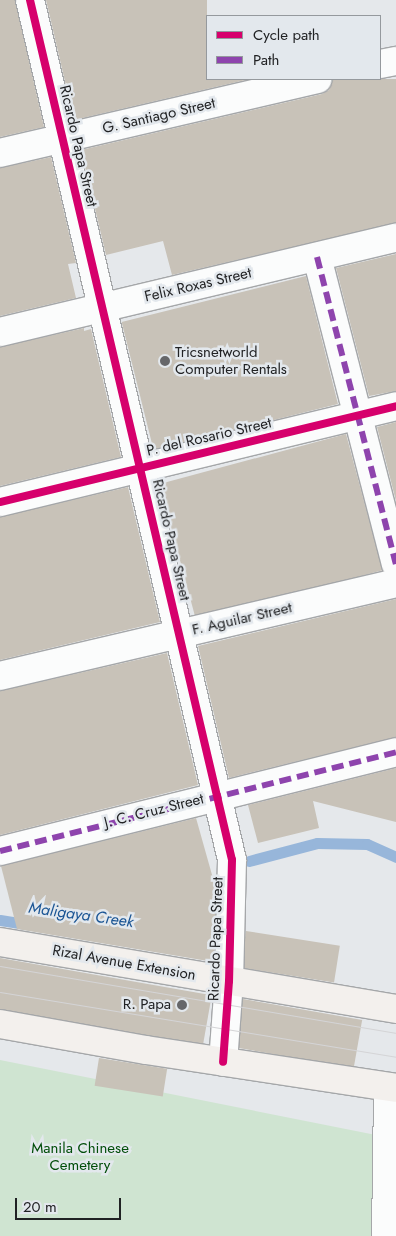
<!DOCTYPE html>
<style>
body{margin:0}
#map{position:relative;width:396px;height:1236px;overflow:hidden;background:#e5e8eb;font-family:Jost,sans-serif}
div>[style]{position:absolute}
.green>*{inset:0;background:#cfe4d1}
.stream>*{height:11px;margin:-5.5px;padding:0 5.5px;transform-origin:5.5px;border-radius:5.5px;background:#97b6da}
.building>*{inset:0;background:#c8c2b8;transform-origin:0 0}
.roads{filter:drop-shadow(1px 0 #a5a7a9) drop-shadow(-1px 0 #a5a7a9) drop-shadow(0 1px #a5a7a9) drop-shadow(0 -1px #a5a7a9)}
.minor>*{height:28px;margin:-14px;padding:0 14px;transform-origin:14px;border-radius:14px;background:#fbfcfc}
.major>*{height:28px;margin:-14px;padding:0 14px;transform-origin:14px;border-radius:14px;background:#f3f0ed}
.tram>*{height:1px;margin:-0.5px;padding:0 0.5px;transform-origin:0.5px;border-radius:0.5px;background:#d4d4d6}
.quiet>*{height:6px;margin-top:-3px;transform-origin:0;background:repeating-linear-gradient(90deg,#8e44ad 0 12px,transparent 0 18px)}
.cycleway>*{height:8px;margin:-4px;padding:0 4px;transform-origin:4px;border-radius:4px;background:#d6006c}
.dots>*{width:14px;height:14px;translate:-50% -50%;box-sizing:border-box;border:2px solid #e3e8ed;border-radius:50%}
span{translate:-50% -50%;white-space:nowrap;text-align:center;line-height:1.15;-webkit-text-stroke:5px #e3e8ed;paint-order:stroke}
.street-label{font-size:15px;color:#212224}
.poi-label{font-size:15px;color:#212224}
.left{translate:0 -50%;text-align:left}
.right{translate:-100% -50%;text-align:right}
.park-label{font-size:15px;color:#024e0a}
.water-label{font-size:16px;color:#1b5594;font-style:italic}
.legend{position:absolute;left:206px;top:15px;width:175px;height:65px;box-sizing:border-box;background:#e3e8ed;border:1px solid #95999d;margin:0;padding:6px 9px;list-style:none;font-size:15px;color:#212224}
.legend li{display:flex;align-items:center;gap:10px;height:25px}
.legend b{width:25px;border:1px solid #95999d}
.scale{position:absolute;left:15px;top:1198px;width:106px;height:22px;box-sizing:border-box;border:2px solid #212224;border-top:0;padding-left:6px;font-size:15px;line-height:18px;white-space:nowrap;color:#212224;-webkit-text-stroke:4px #e3e8ed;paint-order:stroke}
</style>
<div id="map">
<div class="green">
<div style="clip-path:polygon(0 1060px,396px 1139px,396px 1236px,0 1236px)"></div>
</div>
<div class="stream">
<div style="left:249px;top:861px;width:70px;rotate:-14.8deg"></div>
<div style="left:317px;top:843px;width:50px;rotate:1.1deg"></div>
<div style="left:367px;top:844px;width:32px;rotate:24deg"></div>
<div style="left:0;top:920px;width:31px;rotate:9deg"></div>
</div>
<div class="building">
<div style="clip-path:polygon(0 0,15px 0,44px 127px,0 137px)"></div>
<div style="clip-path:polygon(46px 0,207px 0,207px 79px,250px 79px,74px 120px)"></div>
<div style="clip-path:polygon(333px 79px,396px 79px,396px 223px,172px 275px,163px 241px,106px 255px,81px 150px,322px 94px,329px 90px)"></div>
<div style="clip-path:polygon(51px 157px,76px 263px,68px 264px,76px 298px,0 316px,0 168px)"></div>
<div style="clip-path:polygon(396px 254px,396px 391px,369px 396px,336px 268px)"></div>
<div style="left:306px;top:276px;width:132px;height:190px;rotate:76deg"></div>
<div style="clip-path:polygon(84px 328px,84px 331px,91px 329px,121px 457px,0 486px,0 347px)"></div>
<div style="clip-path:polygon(396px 422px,396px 501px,377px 427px)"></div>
<div style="left:346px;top:434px;width:141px;height:193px;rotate:75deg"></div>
<div style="clip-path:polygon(128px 487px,160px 622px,0 660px,0 517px)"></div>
<div style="clip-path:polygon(396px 599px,396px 737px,229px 778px,198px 646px)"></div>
<div style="clip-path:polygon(167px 653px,198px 785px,0 835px,0 691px)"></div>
<div style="clip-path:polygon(396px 768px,396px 822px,313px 801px,319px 828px,258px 843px,248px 805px)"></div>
<div style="clip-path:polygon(196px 818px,216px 889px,214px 962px,17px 929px,1px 866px)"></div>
<div style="left:246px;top:931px;width:95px;height:37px;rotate:9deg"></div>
<div style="left:0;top:958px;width:215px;height:51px;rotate:10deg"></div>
<div style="left:243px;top:999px;width:121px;height:49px;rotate:10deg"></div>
<div style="left:99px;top:1058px;width:69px;height:28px;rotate:9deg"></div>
</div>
<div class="roads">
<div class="minor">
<div style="left:30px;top:0;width:883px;rotate:76.78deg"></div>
<div style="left:232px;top:860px;width:121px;rotate:91.4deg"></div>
<div style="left:229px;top:981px;width:81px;rotate:94.2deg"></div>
<div style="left:380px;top:64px;width:16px;rotate:-11deg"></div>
<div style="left:0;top:153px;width:326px;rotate:-13.1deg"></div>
<div style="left:317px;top:257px;width:317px;rotate:75.6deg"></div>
<div style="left:0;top:332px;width:407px;rotate:-13.4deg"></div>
<div style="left:0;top:502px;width:407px;rotate:-13.6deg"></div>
<div style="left:0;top:676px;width:407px;rotate:-13.2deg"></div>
<div style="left:0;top:851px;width:408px;rotate:-14deg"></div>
<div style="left:386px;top:1236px;width:149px;rotate:-89.2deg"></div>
</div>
<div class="major">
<div style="left:0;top:942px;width:402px;rotate:9.6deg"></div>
<div style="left:0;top:1024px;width:148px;rotate:10.1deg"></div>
<div style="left:146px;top:1050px;width:253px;rotate:8.6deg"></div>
</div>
</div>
<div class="tram">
<div style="left:0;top:966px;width:402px;rotate:9.6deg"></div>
<div style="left:0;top:992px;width:401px;rotate:9.3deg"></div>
</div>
<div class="quiet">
<div style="left:317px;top:257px;width:317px;rotate:75.6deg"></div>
<div style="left:0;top:851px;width:408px;rotate:-14deg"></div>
</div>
<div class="cycleway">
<div style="left:30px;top:0;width:883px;rotate:76.78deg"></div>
<div style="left:232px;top:860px;width:121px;rotate:91.4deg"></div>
<div style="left:229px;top:981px;width:81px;rotate:94.2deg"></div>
<div style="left:0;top:502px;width:407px;rotate:-13.6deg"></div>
</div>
<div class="dots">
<div style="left:165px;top:361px;background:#66676a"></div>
<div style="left:182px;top:1005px;background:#66676a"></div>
</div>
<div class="street-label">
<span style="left:159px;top:116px;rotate:-13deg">G. Santiago Street</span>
<span style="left:78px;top:146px;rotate:77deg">Ricardo Papa Street</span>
<span style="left:198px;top:285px;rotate:-13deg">Felix Roxas Street</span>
<span style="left:209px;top:437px;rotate:-13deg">P. del Rosario Street</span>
<span style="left:171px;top:540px;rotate:77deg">Ricardo Papa Street</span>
<span style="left:242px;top:619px;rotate:-13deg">F. Aguilar Street</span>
<span style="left:154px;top:811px;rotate:-14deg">J. C. Cruz Street</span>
<span style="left:216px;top:939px;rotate:-88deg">Ricardo Papa Street</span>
<span style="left:124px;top:963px;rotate:10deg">Rizal Avenue Extension</span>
</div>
<div class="poi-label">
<span class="left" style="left:175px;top:361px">Tricsnetworld<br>Computer Rentals</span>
<span class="right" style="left:171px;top:1005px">R. Papa</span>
</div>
<div class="park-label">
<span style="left:80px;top:1157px">Manila Chinese<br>Cemetery</span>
</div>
<div class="water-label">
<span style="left:81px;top:915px;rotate:8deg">Maligaya Creek</span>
</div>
<ul class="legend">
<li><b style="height:6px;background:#d6006c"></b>Cycle path</li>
<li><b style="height:6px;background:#8e44ad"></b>Path</li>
</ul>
<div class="scale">20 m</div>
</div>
